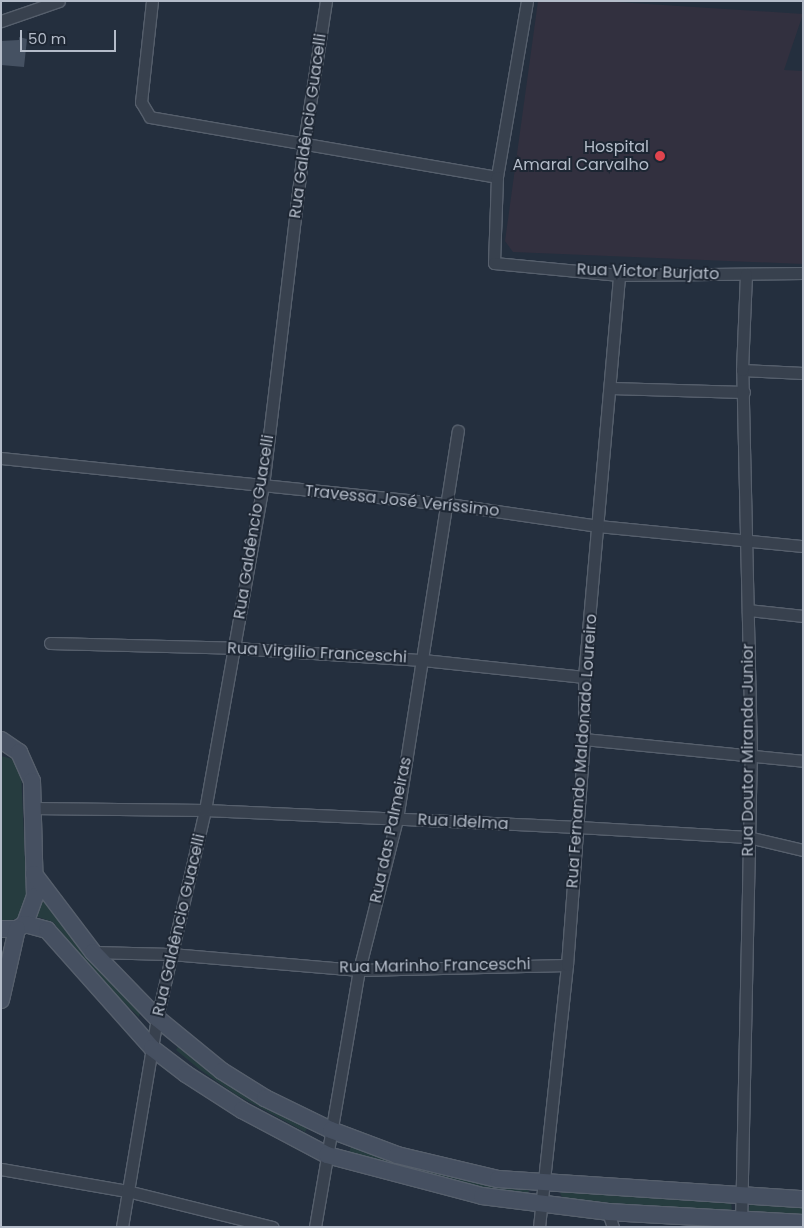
<!DOCTYPE html>
<meta charset="utf-8">
<style>
body{margin:0}
#map{position:relative;width:804px;height:1228px;overflow:hidden;background:#242f3e;font-family:Poppins,sans-serif}
div>[style]{position:absolute}
.medical>*{inset:0;background:#32303f}
.green>*{inset:0;background:#263c3f}
.building>*{inset:0;background:#455162}
.roads{filter:drop-shadow(1px 0 #565f6c) drop-shadow(-1px 0 #565f6c) drop-shadow(0 1px #565f6c) drop-shadow(0 -1px #565f6c)}
.street>*{height:11px;margin:-5.5px;padding:0 5.5px;transform-origin:5.5px;border-radius:5.5px;background:#38414e}
.secondary>*{height:16px;margin:-8px;padding:0 8px;transform-origin:8px;border-radius:8px;background:#465061}
.dots>*{width:14px;height:14px;translate:-50% -50%;box-sizing:border-box;border:2px solid #1d2633;border-radius:50%}
span{translate:-50% -50%;white-space:nowrap;text-align:center;line-height:1.15;-webkit-text-stroke:4px #1d2633;paint-order:stroke}
.street-label{font-size:16px;color:#b4bcc9}
.poi-label{font-size:16px;color:#b4bcc9}
.right{translate:-100% -50%;text-align:right}
.frame{position:absolute;inset:0;border:2px solid #b4bcc9;pointer-events:none}
.scale{position:absolute;left:20px;top:30px;width:96px;height:22px;box-sizing:border-box;border:2px solid #b4bcc9;border-top:0;padding-left:6px;font-size:15px;line-height:18px;white-space:nowrap;color:#b4bcc9;-webkit-text-stroke:4px #1d2633;paint-order:stroke}
</style>
<div id="map">
<div class="medical">
<div style="clip-path:polygon(538px 1px,601px 1px,803px 14px,784px 70px,803px 71px,803px 264px,513px 252px,505px 241px)"></div>
</div>
<div class="green">
<div style="clip-path:polygon(1px 756px,17px 760px,21px 770px,27px 907px,23px 916px,7px 922px,1px 920px)"></div>
<div style="clip-path:polygon(40px 890px,91px 960px,140px 1013px,139px 1017px,97px 977px,53px 922px,35px 916px)"></div>
<div style="clip-path:polygon(179px 1045px,308px 1126px,305px 1132px,235px 1094px,199px 1069px,176px 1050px)"></div>
<div style="clip-path:polygon(351px 1146px,440px 1174px,528px 1189px,529px 1192px,526px 1196px,463px 1186px,349px 1153px)"></div>
<div style="clip-path:polygon(563px 1191px,731px 1200px,732px 1213px,563px 1199px,560px 1193px)"></div>
<div style="clip-path:polygon(751px 1203px,803px 1208px,803px 1215px,752px 1214px,748px 1210px)"></div>
</div>
<div class="building">
<div style="clip-path:polygon(19px 37px,27px 39px,24px 67px,1px 65px,1px 41px,19px 40px)"></div>
</div>
<div class="roads">
<div class="street">
<div style="left:152px;top:1px;width:102px;rotate:96.2deg"></div>
<div style="left:141px;top:102px;width:17px;rotate:59deg"></div>
<div style="left:150px;top:117px;width:352px;rotate:9.8deg"></div>
<div style="left:527px;top:1px;width:179px;rotate:99.7deg"></div>
<div style="left:497px;top:177px;width:86px;rotate:92deg"></div>
<div style="left:494px;top:263px;width:126px;rotate:5.5deg"></div>
<div style="left:619px;top:275px;width:184px;rotate:-0.6deg"></div>
<div style="left:1px;top:21px;width:61px;rotate:-19deg"></div>
<div style="left:742px;top:370px;width:61px;rotate:2.8deg"></div>
<div style="left:611px;top:388px;width:133px;rotate:1.7deg"></div>
<div style="left:1px;top:458px;width:449px;rotate:5.9deg"></div>
<div style="left:448px;top:504px;width:152px;rotate:8.3deg"></div>
<div style="left:598px;top:526px;width:206px;rotate:5.6deg"></div>
<div style="left:748px;top:610px;width:55px;rotate:6.2deg"></div>
<div style="left:50px;top:643px;width:185px;rotate:1.5deg"></div>
<div style="left:235px;top:648px;width:188px;rotate:3.7deg"></div>
<div style="left:423px;top:660px;width:162px;rotate:6deg"></div>
<div style="left:584px;top:739px;width:220px;rotate:5.7deg"></div>
<div style="left:32px;top:808px;width:173px;rotate:0.7deg"></div>
<div style="left:205px;top:810px;width:373px;rotate:2.6deg"></div>
<div style="left:578px;top:827px;width:170px;rotate:3.4deg"></div>
<div style="left:748px;top:837px;width:57px;rotate:13.3deg"></div>
<div style="left:93px;top:952px;width:78px;rotate:1.5deg"></div>
<div style="left:171px;top:954px;width:189px;rotate:4.9deg"></div>
<div style="left:359px;top:970px;width:208px;rotate:-1.4deg"></div>
<div style="left:1px;top:1169px;width:128px;rotate:9.9deg"></div>
<div style="left:127px;top:1191px;width:150px;rotate:13.9deg"></div>
<div style="left:608px;top:1212px;width:16px;rotate:72deg"></div>
<div style="left:741px;top:1225px;width:470px;rotate:-88.8deg"></div>
<div style="left:751px;top:755px;width:385px;rotate:-91.3deg"></div>
<div style="left:742px;top:370px;width:96px;rotate:-87.6deg"></div>
<div style="left:122px;top:1227px;width:212px;rotate:-80.5deg"></div>
<div style="left:157px;top:1018px;width:213px;rotate:-77deg"></div>
<div style="left:205px;top:810px;width:329px;rotate:-79.9deg"></div>
<div style="left:263px;top:486px;width:345px;rotate:-83.2deg"></div>
<div style="left:304px;top:143px;width:144px;rotate:-81.2deg"></div>
<div style="left:315px;top:1227px;width:261px;rotate:-80.3deg"></div>
<div style="left:359px;top:970px;width:156px;rotate:-75.9deg"></div>
<div style="left:397px;top:819px;width:393px;rotate:-81.1deg"></div>
<div style="left:539px;top:1227px;width:263px;rotate:-83.9deg"></div>
<div style="left:567px;top:965px;width:227px;rotate:-85.7deg"></div>
<div style="left:584px;top:739px;width:62px;rotate:-90deg"></div>
<div style="left:584px;top:677px;width:404px;rotate:-85deg"></div>
</div>
<div class="secondary">
<div style="left:1px;top:740px;width:22px;rotate:34deg"></div>
<div style="left:19px;top:752px;width:32px;rotate:66deg"></div>
<div style="left:32px;top:781px;width:115px;rotate:88.5deg"></div>
<div style="left:35px;top:896px;width:30px;rotate:110deg"></div>
<div style="left:25px;top:924px;width:9px;rotate:148deg"></div>
<div style="left:17px;top:929px;width:16px;rotate:180deg"></div>
<div style="left:34px;top:874px;width:98px;rotate:52.9deg"></div>
<div style="left:93px;top:952px;width:92px;rotate:45.9deg"></div>
<div style="left:157px;top:1018px;width:84px;rotate:39.2deg"></div>
<div style="left:222px;top:1071px;width:51px;rotate:32.1deg"></div>
<div style="left:265px;top:1098px;width:73px;rotate:25.9deg"></div>
<div style="left:331px;top:1130px;width:71px;rotate:20.7deg"></div>
<div style="left:397px;top:1155px;width:104px;rotate:13.4deg"></div>
<div style="left:498px;top:1179px;width:306px;rotate:3.8deg"></div>
<div style="left:25px;top:924px;width:23px;rotate:15deg"></div>
<div style="left:47px;top:930px;width:158px;rotate:48.3deg"></div>
<div style="left:152px;top:1048px;width:43px;rotate:37.4deg"></div>
<div style="left:186px;top:1074px;width:67px;rotate:32.7deg"></div>
<div style="left:242px;top:1110px;width:96px;rotate:27.9deg"></div>
<div style="left:327px;top:1155px;width:160px;rotate:14.8deg"></div>
<div style="left:482px;top:1196px;width:127px;rotate:7.2deg"></div>
<div style="left:608px;top:1212px;width:195px;rotate:3.2deg"></div>
<div style="left:1px;top:1000px;width:73px;rotate:-77.3deg"></div>
</div>
</div>
<div class="dots">
<div style="left:660px;top:156px;background:#e0444e"></div>
</div>
<div class="street-label">
<span style="left:308px;top:126px;rotate:-82deg">Rua Galdêncio Guacelli</span>
<span style="left:648px;top:272px;rotate:2deg">Rua Victor Burjato</span>
<span style="left:402px;top:501px;rotate:6deg">Travessa José Veríssimo</span>
<span style="left:254px;top:527px;rotate:-81deg">Rua Galdêncio Guacelli</span>
<span style="left:317px;top:653px;rotate:3deg">Rua Virgilio Franceschi</span>
<span style="left:748px;top:750px;rotate:-90deg">Rua Doutor Miranda Junior</span>
<span style="left:582px;top:751px;rotate:-86deg">Rua Fernando Maldonado Loureiro</span>
<span style="left:463px;top:822px;rotate:3deg">Rua Idelma</span>
<span style="left:391px;top:830px;rotate:-78deg">Rua das Palmeiras</span>
<span style="left:179px;top:925px;rotate:-77deg">Rua Galdêncio Guacelli</span>
<span style="left:435px;top:966px;rotate:-1deg">Rua Marinho Franceschi</span>
</div>
<div class="poi-label">
<span class="right" style="left:649px;top:156px">Hospital<br>Amaral Carvalho</span>
</div>
<div class="frame"></div>
<div class="scale">50 m</div>
</div>
